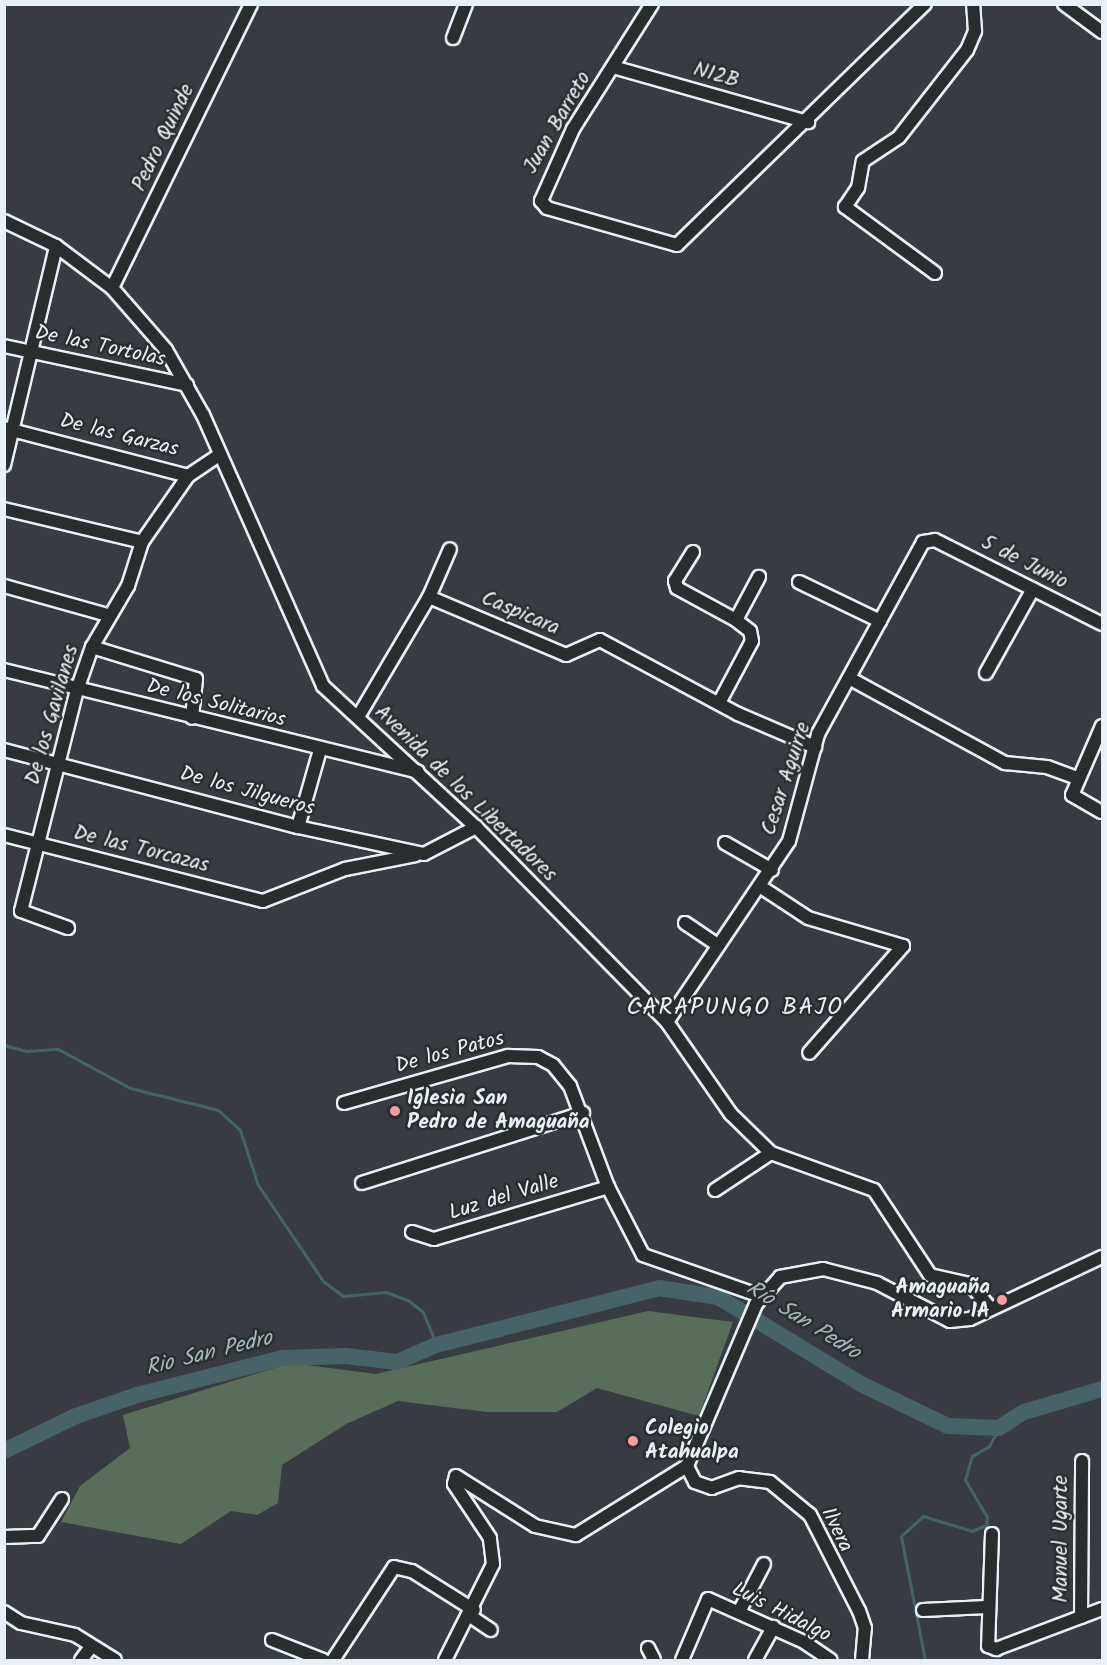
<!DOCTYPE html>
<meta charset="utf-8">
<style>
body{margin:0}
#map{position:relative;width:1107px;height:1665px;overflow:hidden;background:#383b41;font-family:Kalam,sans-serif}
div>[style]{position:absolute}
.green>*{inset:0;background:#596e5a}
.stream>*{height:3px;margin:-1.5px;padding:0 1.5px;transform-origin:1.5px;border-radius:1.5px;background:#466468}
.river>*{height:16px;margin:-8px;padding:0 8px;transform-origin:8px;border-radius:8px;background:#466468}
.roads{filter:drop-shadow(2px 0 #e8f1f8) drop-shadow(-2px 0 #e8f1f8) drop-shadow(0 2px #e8f1f8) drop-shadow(0 -2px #e8f1f8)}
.minor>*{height:12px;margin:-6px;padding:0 6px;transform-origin:6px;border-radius:6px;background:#2a2d2e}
.dots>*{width:16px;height:16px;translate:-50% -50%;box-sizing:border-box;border:3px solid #2a2d2e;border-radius:50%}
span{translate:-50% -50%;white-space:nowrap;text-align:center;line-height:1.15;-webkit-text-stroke:5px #2a2d2e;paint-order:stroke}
.street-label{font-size:21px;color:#e8f1f8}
.poi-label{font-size:21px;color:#e8f1f8;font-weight:700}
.left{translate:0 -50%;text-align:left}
.right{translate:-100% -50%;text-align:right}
.water-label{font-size:22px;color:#a7b9be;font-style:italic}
.quarter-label{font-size:24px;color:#e8f1f8;letter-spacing:1.5px}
.frame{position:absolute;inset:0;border:6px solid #e8f1f8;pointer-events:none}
</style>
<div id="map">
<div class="green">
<div style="clip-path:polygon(648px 1311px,733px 1322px,699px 1416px,597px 1388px,557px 1412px,487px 1412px,398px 1401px,346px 1424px,282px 1465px,278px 1503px,257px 1515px,231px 1511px,181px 1544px,61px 1522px,80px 1486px,130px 1448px,123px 1415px,291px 1363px,376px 1374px)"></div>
</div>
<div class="stream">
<div style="left:4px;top:1045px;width:24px;rotate:15deg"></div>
<div style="left:27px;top:1051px;width:31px;rotate:-4deg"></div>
<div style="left:58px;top:1049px;width:82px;rotate:28.4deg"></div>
<div style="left:130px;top:1088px;width:91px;rotate:14deg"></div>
<div style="left:218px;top:1110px;width:30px;rotate:42deg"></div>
<div style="left:240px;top:1130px;width:58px;rotate:71.9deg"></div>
<div style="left:258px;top:1185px;width:116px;rotate:55.9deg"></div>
<div style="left:323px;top:1281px;width:25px;rotate:37deg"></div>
<div style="left:343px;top:1296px;width:43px;rotate:-5.3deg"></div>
<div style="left:386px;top:1292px;width:25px;rotate:21deg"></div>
<div style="left:409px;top:1301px;width:18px;rotate:38deg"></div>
<div style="left:423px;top:1312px;width:35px;rotate:68deg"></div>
<div style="left:925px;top:1660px;width:126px;rotate:-101deg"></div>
<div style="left:901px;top:1536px;width:30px;rotate:-42deg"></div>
<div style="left:923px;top:1516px;width:51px;rotate:17deg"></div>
<div style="left:972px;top:1531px;width:15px;rotate:-23deg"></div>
<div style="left:986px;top:1525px;width:8px;rotate:-83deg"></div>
<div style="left:987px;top:1517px;width:43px;rotate:-120.7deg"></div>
<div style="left:965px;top:1480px;width:25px;rotate:-74deg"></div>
<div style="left:972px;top:1456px;width:20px;rotate:-30deg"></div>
<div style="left:989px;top:1446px;width:21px;rotate:-61deg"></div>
</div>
<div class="river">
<div style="left:4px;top:1451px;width:80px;rotate:-25.9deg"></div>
<div style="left:76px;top:1416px;width:65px;rotate:-19deg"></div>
<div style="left:137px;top:1395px;width:150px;rotate:-14.3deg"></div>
<div style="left:282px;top:1358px;width:64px;rotate:-1.8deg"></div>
<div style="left:346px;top:1356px;width:51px;rotate:6.7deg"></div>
<div style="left:397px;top:1362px;width:43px;rotate:-23.6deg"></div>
<div style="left:436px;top:1345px;width:230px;rotate:-14.3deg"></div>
<div style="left:659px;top:1288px;width:60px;rotate:8.7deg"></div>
<div style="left:718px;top:1297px;width:167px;rotate:31.3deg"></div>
<div style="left:861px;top:1384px;width:97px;rotate:25.8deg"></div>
<div style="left:948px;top:1426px;width:51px;rotate:2.2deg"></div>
<div style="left:999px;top:1428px;width:30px;rotate:-33deg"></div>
<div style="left:1024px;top:1412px;width:81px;rotate:-16.4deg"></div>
</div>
<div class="roads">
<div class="minor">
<div style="left:652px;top:4px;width:148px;rotate:122.3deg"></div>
<div style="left:573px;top:129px;width:79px;rotate:114deg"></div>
<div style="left:541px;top:201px;width:9px;rotate:49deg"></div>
<div style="left:547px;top:208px;width:135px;rotate:15.9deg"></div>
<div style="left:677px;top:245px;width:346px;rotate:-44.2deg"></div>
<div style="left:1064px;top:4px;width:47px;rotate:36.4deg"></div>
<div style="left:453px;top:38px;width:36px;rotate:-69deg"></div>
<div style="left:613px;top:67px;width:203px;rotate:15.8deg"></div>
<div style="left:4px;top:221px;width:58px;rotate:25.7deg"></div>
<div style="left:56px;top:246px;width:70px;rotate:36.9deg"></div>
<div style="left:112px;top:288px;width:82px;rotate:48.9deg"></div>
<div style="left:166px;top:350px;width:75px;rotate:60.4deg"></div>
<div style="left:203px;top:415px;width:296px;rotate:66.1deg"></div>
<div style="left:323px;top:686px;width:208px;rotate:42.7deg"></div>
<div style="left:476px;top:827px;width:273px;rotate:45.6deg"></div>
<div style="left:667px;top:1022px;width:112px;rotate:55.2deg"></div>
<div style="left:731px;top:1114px;width:56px;rotate:44.3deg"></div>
<div style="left:771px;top:1153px;width:109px;rotate:19.8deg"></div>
<div style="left:874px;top:1190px;width:102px;rotate:56.6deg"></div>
<div style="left:930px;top:1275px;width:41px;rotate:12.7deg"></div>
<div style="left:970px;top:1284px;width:31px;rotate:50deg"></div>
<div style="left:935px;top:273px;width:112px;rotate:-143.7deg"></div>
<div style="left:845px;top:207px;width:23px;rotate:-56deg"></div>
<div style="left:858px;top:188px;width:27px;rotate:-80deg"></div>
<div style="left:863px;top:161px;width:43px;rotate:-33.7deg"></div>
<div style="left:899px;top:137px;width:110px;rotate:-52deg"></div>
<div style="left:967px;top:50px;width:21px;rotate:-67deg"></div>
<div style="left:975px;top:31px;width:27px;rotate:-94deg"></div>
<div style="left:112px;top:288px;width:316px;rotate:-63.9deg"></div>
<div style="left:4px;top:346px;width:187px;rotate:12deg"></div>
<div style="left:4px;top:428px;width:190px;rotate:14.6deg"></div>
<div style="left:188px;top:476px;width:36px;rotate:-34deg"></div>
<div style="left:4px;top:465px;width:225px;rotate:-76.6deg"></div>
<div style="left:4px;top:509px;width:142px;rotate:13.4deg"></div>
<div style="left:693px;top:552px;width:34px;rotate:122deg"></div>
<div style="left:675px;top:581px;width:7px;rotate:74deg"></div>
<div style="left:677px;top:588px;width:67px;rotate:28.5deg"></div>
<div style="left:799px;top:582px;width:90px;rotate:25.7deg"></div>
<div style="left:4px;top:586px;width:108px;rotate:15.6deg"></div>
<div style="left:429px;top:597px;width:52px;rotate:-66.4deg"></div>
<div style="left:92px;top:647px;width:109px;rotate:17.1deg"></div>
<div style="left:196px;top:679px;width:39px;rotate:96deg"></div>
<div style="left:4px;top:670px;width:426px;rotate:13.8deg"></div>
<div style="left:986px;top:673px;width:96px;rotate:-60.8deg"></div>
<div style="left:849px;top:678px;width:178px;rotate:28.6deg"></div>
<div style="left:1005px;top:763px;width:42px;rotate:5.4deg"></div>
<div style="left:1047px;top:767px;width:33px;rotate:20deg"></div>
<div style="left:719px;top:703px;width:70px;rotate:-62deg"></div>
<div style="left:752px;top:641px;width:10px;rotate:-101deg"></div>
<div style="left:750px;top:631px;width:18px;rotate:-142deg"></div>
<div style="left:736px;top:620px;width:49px;rotate:-61.9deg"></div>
<div style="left:358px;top:717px;width:139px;rotate:-59.4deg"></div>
<div style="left:429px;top:597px;width:149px;rotate:22.9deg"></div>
<div style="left:566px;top:655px;width:37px;rotate:-24deg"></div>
<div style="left:600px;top:640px;width:157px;rotate:28.2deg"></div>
<div style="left:738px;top:714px;width:84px;rotate:23.2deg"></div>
<div style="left:1102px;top:726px;width:75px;rotate:113.5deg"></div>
<div style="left:1072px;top:795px;width:34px;rotate:30deg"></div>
<div style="left:4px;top:750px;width:304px;rotate:14.7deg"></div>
<div style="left:298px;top:827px;width:129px;rotate:12.1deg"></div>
<div style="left:424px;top:854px;width:59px;rotate:-27.4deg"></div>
<div style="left:298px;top:827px;width:80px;rotate:-74.1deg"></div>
<div style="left:4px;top:835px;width:267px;rotate:14.3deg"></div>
<div style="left:263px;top:901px;width:88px;rotate:-21.3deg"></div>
<div style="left:345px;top:869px;width:72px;rotate:-11.2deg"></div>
<div style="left:725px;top:843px;width:54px;rotate:29.9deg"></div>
<div style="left:761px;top:887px;width:56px;rotate:33.4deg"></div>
<div style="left:808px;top:918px;width:99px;rotate:16.4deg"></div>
<div style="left:903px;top:946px;width:142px;rotate:131.3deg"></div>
<div style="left:685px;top:923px;width:40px;rotate:34deg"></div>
<div style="left:68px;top:928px;width:50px;rotate:-160.1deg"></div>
<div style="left:21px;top:911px;width:228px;rotate:-75.8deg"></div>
<div style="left:77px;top:690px;width:46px;rotate:-70.8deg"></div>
<div style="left:92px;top:647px;width:71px;rotate:-59.5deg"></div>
<div style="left:128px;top:586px;width:46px;rotate:-72.3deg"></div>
<div style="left:142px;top:542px;width:80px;rotate:-55.1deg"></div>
<div style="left:667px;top:1022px;width:218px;rotate:-56deg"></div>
<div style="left:789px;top:841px;width:111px;rotate:-74.8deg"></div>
<div style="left:818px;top:734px;width:219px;rotate:-61.3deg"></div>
<div style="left:923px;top:542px;width:12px;rotate:-9deg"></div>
<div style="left:935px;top:540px;width:187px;rotate:26.7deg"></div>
<div style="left:344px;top:1103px;width:171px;rotate:-16deg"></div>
<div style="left:508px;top:1056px;width:30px;rotate:2deg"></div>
<div style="left:538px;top:1057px;width:17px;rotate:28deg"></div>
<div style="left:553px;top:1065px;width:27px;rotate:51deg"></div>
<div style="left:570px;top:1086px;width:108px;rotate:69.4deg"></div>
<div style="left:608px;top:1187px;width:76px;rotate:62.8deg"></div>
<div style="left:643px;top:1255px;width:125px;rotate:19.2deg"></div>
<div style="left:362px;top:1183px;width:232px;rotate:-17.6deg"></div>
<div style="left:715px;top:1190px;width:67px;rotate:-33.5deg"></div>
<div style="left:412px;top:1232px;width:23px;rotate:18deg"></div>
<div style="left:434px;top:1239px;width:182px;rotate:-16.6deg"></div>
<div style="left:992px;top:1534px;width:112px;rotate:92deg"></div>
<div style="left:988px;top:1646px;width:9px;rotate:21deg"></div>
<div style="left:996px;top:1649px;width:113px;rotate:-20.7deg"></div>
<div style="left:4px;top:1537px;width:34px;rotate:-2deg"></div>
<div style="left:38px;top:1536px;width:44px;rotate:-57deg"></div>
<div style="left:923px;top:1610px;width:64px;rotate:-2.7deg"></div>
<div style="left:4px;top:1612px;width:20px;rotate:33deg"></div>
<div style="left:21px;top:1623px;width:55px;rotate:12.5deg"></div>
<div style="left:75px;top:1635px;width:47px;rotate:32deg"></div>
<div style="left:739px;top:1612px;width:54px;rotate:-62.5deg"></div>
<div style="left:470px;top:1616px;width:25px;rotate:34deg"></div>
<div style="left:1081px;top:1617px;width:156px;rotate:-89.6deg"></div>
<div style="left:272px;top:1640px;width:55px;rotate:21.4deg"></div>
<div style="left:648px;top:1648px;width:13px;rotate:63deg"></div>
<div style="left:81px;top:1660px;width:15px;rotate:-53deg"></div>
<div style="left:333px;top:1660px;width:111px;rotate:-56.7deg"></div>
<div style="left:394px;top:1567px;width:18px;rotate:13deg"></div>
<div style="left:412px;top:1571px;width:73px;rotate:32.2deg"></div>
<div style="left:445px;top:1660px;width:107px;rotate:-63.4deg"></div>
<div style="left:493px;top:1564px;width:26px;rotate:-97deg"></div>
<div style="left:490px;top:1538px;width:65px;rotate:-123.7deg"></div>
<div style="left:454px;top:1484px;width:8px;rotate:-76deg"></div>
<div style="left:456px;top:1476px;width:93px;rotate:32.3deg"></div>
<div style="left:535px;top:1526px;width:42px;rotate:12.4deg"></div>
<div style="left:576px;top:1535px;width:131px;rotate:-31.9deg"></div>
<div style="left:682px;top:1660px;width:66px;rotate:-66.9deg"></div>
<div style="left:708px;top:1599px;width:105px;rotate:24.1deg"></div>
<div style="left:804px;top:1642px;width:32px;rotate:34deg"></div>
<div style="left:755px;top:1660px;width:38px;rotate:-61deg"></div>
<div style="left:862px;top:1660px;width:32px;rotate:-85deg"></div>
<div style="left:865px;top:1628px;width:18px;rotate:-109deg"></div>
<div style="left:859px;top:1611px;width:108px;rotate:-117deg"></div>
<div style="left:810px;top:1515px;width:52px;rotate:-140.5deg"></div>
<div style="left:770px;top:1482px;width:31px;rotate:-173deg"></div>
<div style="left:739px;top:1478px;width:29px;rotate:160deg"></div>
<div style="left:712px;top:1488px;width:18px;rotate:-161deg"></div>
<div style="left:695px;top:1482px;width:18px;rotate:-117deg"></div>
<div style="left:687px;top:1466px;width:176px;rotate:-66.9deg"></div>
<div style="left:756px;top:1304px;width:36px;rotate:-48deg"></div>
<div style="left:780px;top:1277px;width:44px;rotate:-10.5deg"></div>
<div style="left:823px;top:1269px;width:56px;rotate:14.5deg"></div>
<div style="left:877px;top:1283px;width:82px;rotate:27.5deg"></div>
<div style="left:950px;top:1321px;width:20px;rotate:-6deg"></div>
<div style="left:970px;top:1319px;width:146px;rotate:-25.2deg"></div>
</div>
</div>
<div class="dots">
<div style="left:395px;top:1111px;background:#ff9aa2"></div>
<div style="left:1002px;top:1300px;background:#ff9aa2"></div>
<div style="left:633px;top:1441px;background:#ff9aa2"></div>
</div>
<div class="street-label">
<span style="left:716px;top:76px;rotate:16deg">N12B</span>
<span style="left:558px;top:123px;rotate:-60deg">Juan Barreto</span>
<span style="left:164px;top:138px;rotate:-64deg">Pedro Quinde</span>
<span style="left:100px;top:347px;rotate:12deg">De las Tortolas</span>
<span style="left:119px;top:436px;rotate:14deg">De las Garzas</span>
<span style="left:1024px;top:563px;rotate:27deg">5 de Junio</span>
<span style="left:520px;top:614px;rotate:23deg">Caspicara</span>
<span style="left:216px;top:704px;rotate:14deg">De los Solitarios</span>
<span style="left:53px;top:715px;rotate:-74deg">De los Gavilanes</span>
<span style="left:787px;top:779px;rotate:-72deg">Cesar Aguirre</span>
<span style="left:247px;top:792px;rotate:15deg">De los Jilgueros</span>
<span style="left:465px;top:794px;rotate:44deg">Avenida de los Libertadores</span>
<span style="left:141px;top:850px;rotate:14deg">De las Torcazas</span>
<span style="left:450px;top:1053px;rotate:-15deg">De los Patos</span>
<span style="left:504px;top:1198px;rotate:-17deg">Luz del Valle</span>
<span style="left:836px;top:1530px;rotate:64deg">Ilvera</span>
<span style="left:1062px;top:1539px;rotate:-90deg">Manuel Ugarte</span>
<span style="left:781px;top:1613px;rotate:27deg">Luis Hidalgo</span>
</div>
<div class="poi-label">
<span class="left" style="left:407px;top:1111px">Iglesia San<br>Pedro de Amaguaña</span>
<span class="right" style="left:990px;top:1300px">Amaguaña<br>Armario 1A</span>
<span class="left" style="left:645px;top:1441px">Colegio<br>Atahualpa</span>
</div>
<div class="water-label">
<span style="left:803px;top:1321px;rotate:32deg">Río San Pedro</span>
<span style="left:209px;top:1354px;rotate:-14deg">Rio San Pedro</span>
</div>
<div class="quarter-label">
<span style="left:735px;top:1008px">CARAPUNGO BAJO</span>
</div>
<div class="frame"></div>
</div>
